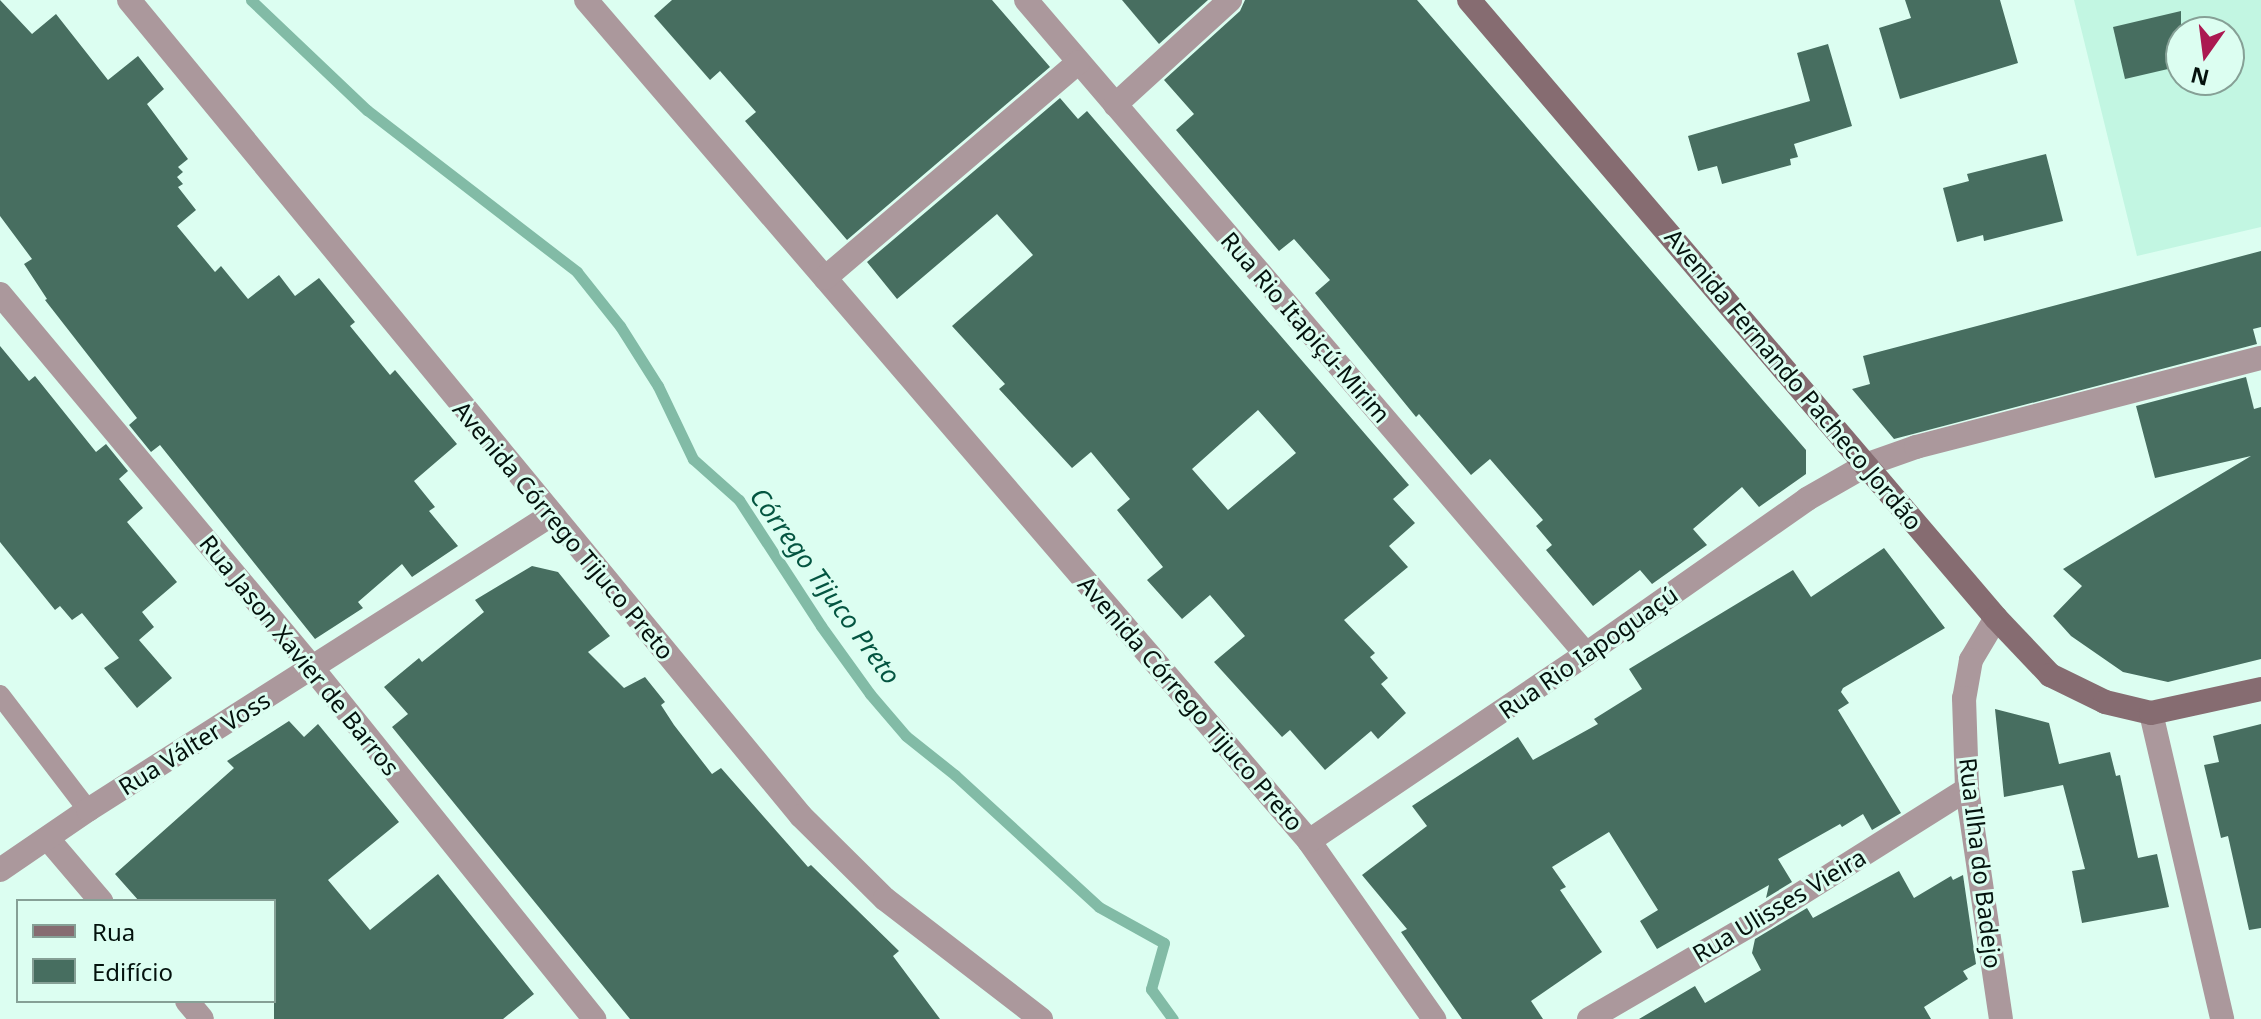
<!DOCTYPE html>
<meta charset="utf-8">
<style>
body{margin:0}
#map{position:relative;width:2261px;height:1019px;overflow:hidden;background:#dcfef1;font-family:"Noto Sans",sans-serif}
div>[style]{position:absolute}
.built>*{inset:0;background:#c2f6e2}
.stream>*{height:11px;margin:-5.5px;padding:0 5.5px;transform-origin:5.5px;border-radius:5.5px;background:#82bba6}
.building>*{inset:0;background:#476e60}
.lane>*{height:20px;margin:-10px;padding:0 10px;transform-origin:10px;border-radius:10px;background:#ab989c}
.street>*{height:24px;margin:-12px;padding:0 12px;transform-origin:12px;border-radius:12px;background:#ab989c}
.secondary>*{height:24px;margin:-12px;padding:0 12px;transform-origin:12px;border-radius:12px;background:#866c71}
span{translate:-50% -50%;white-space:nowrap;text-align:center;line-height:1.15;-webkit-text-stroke:6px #dcfef1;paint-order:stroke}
.street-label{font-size:24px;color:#04120d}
.water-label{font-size:26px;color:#045541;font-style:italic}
.legend{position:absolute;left:16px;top:899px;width:260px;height:104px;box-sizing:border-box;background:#dcfef1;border:2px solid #86a096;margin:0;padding:10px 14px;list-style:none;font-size:24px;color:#04120d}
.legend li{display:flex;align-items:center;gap:16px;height:40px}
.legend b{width:40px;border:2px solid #86a096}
.north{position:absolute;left:2165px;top:16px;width:80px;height:80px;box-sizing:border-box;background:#dcfef1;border:2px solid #86a096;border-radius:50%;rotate:194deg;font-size:22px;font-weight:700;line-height:32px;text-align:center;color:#04120d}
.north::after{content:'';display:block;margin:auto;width:28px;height:36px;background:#ab1951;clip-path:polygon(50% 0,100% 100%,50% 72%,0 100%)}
</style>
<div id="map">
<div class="built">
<div style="clip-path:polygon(evenodd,2074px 0,2261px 0,2261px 227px,2137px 256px,2074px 0,2181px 32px,2229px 32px,2229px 80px,2181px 80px,2181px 32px)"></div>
</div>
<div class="stream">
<div style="left:251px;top:0;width:160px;rotate:43.5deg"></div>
<div style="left:367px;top:110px;width:265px;rotate:37.6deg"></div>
<div style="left:577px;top:272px;width:69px;rotate:51.5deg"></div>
<div style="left:620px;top:326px;width:71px;rotate:57.7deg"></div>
<div style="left:658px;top:386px;width:81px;rotate:64.4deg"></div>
<div style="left:693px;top:459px;width:62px;rotate:41.7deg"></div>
<div style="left:739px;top:500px;width:150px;rotate:56.9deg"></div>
<div style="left:821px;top:626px;width:84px;rotate:54.2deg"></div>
<div style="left:870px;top:694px;width:55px;rotate:49.4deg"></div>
<div style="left:906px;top:736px;width:63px;rotate:38.5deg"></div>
<div style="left:955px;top:775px;width:195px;rotate:42.5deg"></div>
<div style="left:1099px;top:907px;width:74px;rotate:29deg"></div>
<div style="left:1164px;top:943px;width:48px;rotate:105.8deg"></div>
<div style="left:1151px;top:989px;width:37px;rotate:54deg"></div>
</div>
<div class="building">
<div style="clip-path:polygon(0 0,32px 34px,56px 14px,108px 80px,138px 56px,164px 89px,147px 104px,188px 159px,178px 167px,183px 172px,177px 177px,183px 184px,178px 187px,196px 210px,177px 226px,215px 272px,221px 266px,248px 299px,279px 275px,295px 296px,319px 278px,355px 322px,350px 326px,390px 375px,395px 370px,457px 444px,414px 481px,435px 507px,429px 511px,458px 546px,412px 577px,402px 564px,358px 602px,363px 608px,315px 639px,160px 445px,151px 452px,129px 425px,137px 418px,45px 300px,47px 299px,24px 264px,32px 259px,0 216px)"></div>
<div style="clip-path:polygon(672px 0,992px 0,1050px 67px,847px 240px,745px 121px,756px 112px,720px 71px,710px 80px,654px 16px)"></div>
<div style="clip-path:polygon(1122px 0,1208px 0,1159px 44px)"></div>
<div style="clip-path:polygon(1245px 0,1417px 0,1806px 450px,1806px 474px,1759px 507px,1742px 487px,1693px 529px,1707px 545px,1652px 584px,1640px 570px,1593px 606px,1546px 550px,1552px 545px,1536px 526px,1543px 520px,1490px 459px,1471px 475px,1419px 414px,1416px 417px,1315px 293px,1330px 280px,1294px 239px,1279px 251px,1176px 130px,1194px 114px,1164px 80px,1240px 11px)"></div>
<div style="clip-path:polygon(1905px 0,2000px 0,2018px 63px,1900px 99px,1879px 28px,1911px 18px)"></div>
<div style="clip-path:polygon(2181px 11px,2181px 66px,2125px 79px,2113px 27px)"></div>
<div style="clip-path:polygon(1828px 44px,1852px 126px,1794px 144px,1798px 157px,1790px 159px,1791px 165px,1722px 184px,1717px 166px,1698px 171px,1688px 136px,1810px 101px,1797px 53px)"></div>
<div style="clip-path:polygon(evenodd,1060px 98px,1078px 119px,1087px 111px,1409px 485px,1393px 499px,1415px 523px,1389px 546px,1408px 567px,1344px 620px,1375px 653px,1370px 657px,1388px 678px,1381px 684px,1406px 713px,1378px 739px,1371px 731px,1325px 770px,1290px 730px,1282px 737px,1214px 662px,1245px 636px,1210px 595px,1182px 619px,1147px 580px,1163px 567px,1117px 510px,1130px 499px,1091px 452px,1072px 468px,999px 389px,1005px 384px,952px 326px,1033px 255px,997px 214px,897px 299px,867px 262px,1060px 98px,1258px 410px,1296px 453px,1228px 510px,1192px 469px,1258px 410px)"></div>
<div style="clip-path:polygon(2046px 154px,2063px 221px,1984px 241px,1983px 235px,1957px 242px,1943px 188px,1969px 181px,1967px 174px)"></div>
<div style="clip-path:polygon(2261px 251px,2261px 327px,2253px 329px,2257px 344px,1894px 439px,1852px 389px,1870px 384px,1863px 356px)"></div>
<div style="clip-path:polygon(0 346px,29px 381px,35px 376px,96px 452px,106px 444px,128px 471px,119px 479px,143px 508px,127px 522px,177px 582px,142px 612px,154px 627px,139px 640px,172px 678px,137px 708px,104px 668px,119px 658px,82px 613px,72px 620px,60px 606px,55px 610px,0 542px)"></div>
<div style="clip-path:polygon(2246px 377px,2254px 409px,2261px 407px,2261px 659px,2168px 682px,2123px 672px,2071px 636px,2053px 616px,2082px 586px,2063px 569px,2251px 456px,2155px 478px,2136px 406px)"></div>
<div style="clip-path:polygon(1884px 548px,1945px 628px,1843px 688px,1841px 692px,1849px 703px,1838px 710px,1901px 813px,1872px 830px,1863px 814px,1842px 827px,1840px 824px,1778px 859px,1792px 882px,1766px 898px,1769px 885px,1657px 949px,1640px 921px,1658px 910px,1609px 832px,1552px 867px,1566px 887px,1560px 890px,1602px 952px,1531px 1001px,1543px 1019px,1462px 1019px,1401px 932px,1407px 929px,1362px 875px,1427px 826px,1412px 806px,1518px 737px,1533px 760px,1598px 724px,1594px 719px,1642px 689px,1629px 669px,1793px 570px,1811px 597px)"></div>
<div style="clip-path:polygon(532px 566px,558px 572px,610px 636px,588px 652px,624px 688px,645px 677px,665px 702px,661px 705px,674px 725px,712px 774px,721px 768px,808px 867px,811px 865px,899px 951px,893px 956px,940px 1019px,630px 1019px,392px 727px,408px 714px,384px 687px,419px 658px,422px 662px,484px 612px,475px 600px)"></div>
<div style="clip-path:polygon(1995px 709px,2049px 723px,2059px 764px,2110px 752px,2116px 776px,2120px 775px,2138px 858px,2157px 854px,2169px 907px,2082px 923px,2072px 871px,2085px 869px,2063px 785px,2004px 797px)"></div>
<div style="clip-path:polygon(289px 721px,304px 737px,318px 724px,399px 822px,328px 880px,370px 930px,438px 874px,534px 994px,503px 1019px,274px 1019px,274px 901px,139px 901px,115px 874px,234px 768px,227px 761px)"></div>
<div style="clip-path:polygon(2261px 724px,2261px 928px,2249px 930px,2228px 836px,2221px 838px,2204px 765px,2219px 762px,2213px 736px)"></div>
<div style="clip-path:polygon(1899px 871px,1914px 898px,1951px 876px,1953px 880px,1963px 875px,1976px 964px,1963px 971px,1968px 979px,1924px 1007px,1931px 1019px,1639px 1019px,1695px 986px,1705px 1003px,1761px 970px,1752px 953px,1755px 939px,1807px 908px,1813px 918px)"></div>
</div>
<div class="lane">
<div style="left:0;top:695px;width:145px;rotate:52.6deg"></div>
</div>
<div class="street">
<div style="left:129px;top:0;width:1057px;rotate:50.53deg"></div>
<div style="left:801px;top:816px;width:118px;rotate:44.7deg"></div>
<div style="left:885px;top:899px;width:197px;rotate:37.6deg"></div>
<div style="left:586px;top:0;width:1109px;rotate:49.31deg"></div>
<div style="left:1309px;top:841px;width:218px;rotate:54.9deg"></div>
<div style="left:1026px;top:0;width:861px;rotate:49.43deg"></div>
<div style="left:1115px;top:105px;width:156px;rotate:-42.4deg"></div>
<div style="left:825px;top:278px;width:333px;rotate:-40.4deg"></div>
<div style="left:0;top:294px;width:488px;rotate:50.1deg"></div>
<div style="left:313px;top:669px;width:449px;rotate:51.2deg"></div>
<div style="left:1996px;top:618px;width:49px;rotate:120.8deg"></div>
<div style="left:1971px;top:660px;width:39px;rotate:100deg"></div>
<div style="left:1964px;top:698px;width:91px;rotate:88.1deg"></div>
<div style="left:1967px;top:789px;width:232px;rotate:81.6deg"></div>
<div style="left:2151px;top:713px;width:314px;rotate:76.9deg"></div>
<div style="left:48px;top:839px;width:82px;rotate:49.5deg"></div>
<div style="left:1309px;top:841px;width:334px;rotate:-34deg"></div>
<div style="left:1586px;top:654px;width:270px;rotate:-35deg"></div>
<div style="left:1807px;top:499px;width:70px;rotate:-29.8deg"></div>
<div style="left:1868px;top:464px;width:51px;rotate:-19.5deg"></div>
<div style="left:1916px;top:447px;width:356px;rotate:-14.5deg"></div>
<div style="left:0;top:870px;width:107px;rotate:-34.3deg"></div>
<div style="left:88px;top:810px;width:549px;rotate:-32.5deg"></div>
<div style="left:187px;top:1001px;width:23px;rotate:50deg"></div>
<div style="left:1589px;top:1019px;width:203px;rotate:-30.2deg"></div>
<div style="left:1764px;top:917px;width:240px;rotate:-32.2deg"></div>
</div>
<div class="secondary">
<div style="left:1469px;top:0;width:812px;rotate:49.54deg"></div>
<div style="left:1996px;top:618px;width:79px;rotate:46.5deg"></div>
<div style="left:2050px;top:675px;width:61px;rotate:26.1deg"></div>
<div style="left:2105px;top:702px;width:47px;rotate:13.4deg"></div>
<div style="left:2151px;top:713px;width:113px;rotate:-12.3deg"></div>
</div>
<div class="street-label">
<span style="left:1306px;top:327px;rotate:49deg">Rua Rio Itapiçú-Mirim</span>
<span style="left:1794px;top:379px;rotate:50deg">Avenida Fernando Pacheco Jordão</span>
<span style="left:564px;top:530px;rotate:50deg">Avenida Córrego Tijuco Preto</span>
<span style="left:1588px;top:652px;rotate:-35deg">Rua Rio Iapoguaçú</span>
<span style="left:300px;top:655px;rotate:51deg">Rua Jason Xavier de Barros</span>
<span style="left:1191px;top:703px;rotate:49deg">Avenida Córrego Tijuco Preto</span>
<span style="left:194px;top:743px;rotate:-32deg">Rua Válter Voss</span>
<span style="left:1981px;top:863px;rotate:83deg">Rua Ilha do Badejo</span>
<span style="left:1779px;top:905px;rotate:-31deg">Rua Ulisses Vieira</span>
</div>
<div class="water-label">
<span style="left:825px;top:586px;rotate:54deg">Córrego Tijuco Preto</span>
</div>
<ul class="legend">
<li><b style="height:10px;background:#866c71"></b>Rua</li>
<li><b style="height:22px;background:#476e60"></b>Edifício</li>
</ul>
<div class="north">N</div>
</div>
